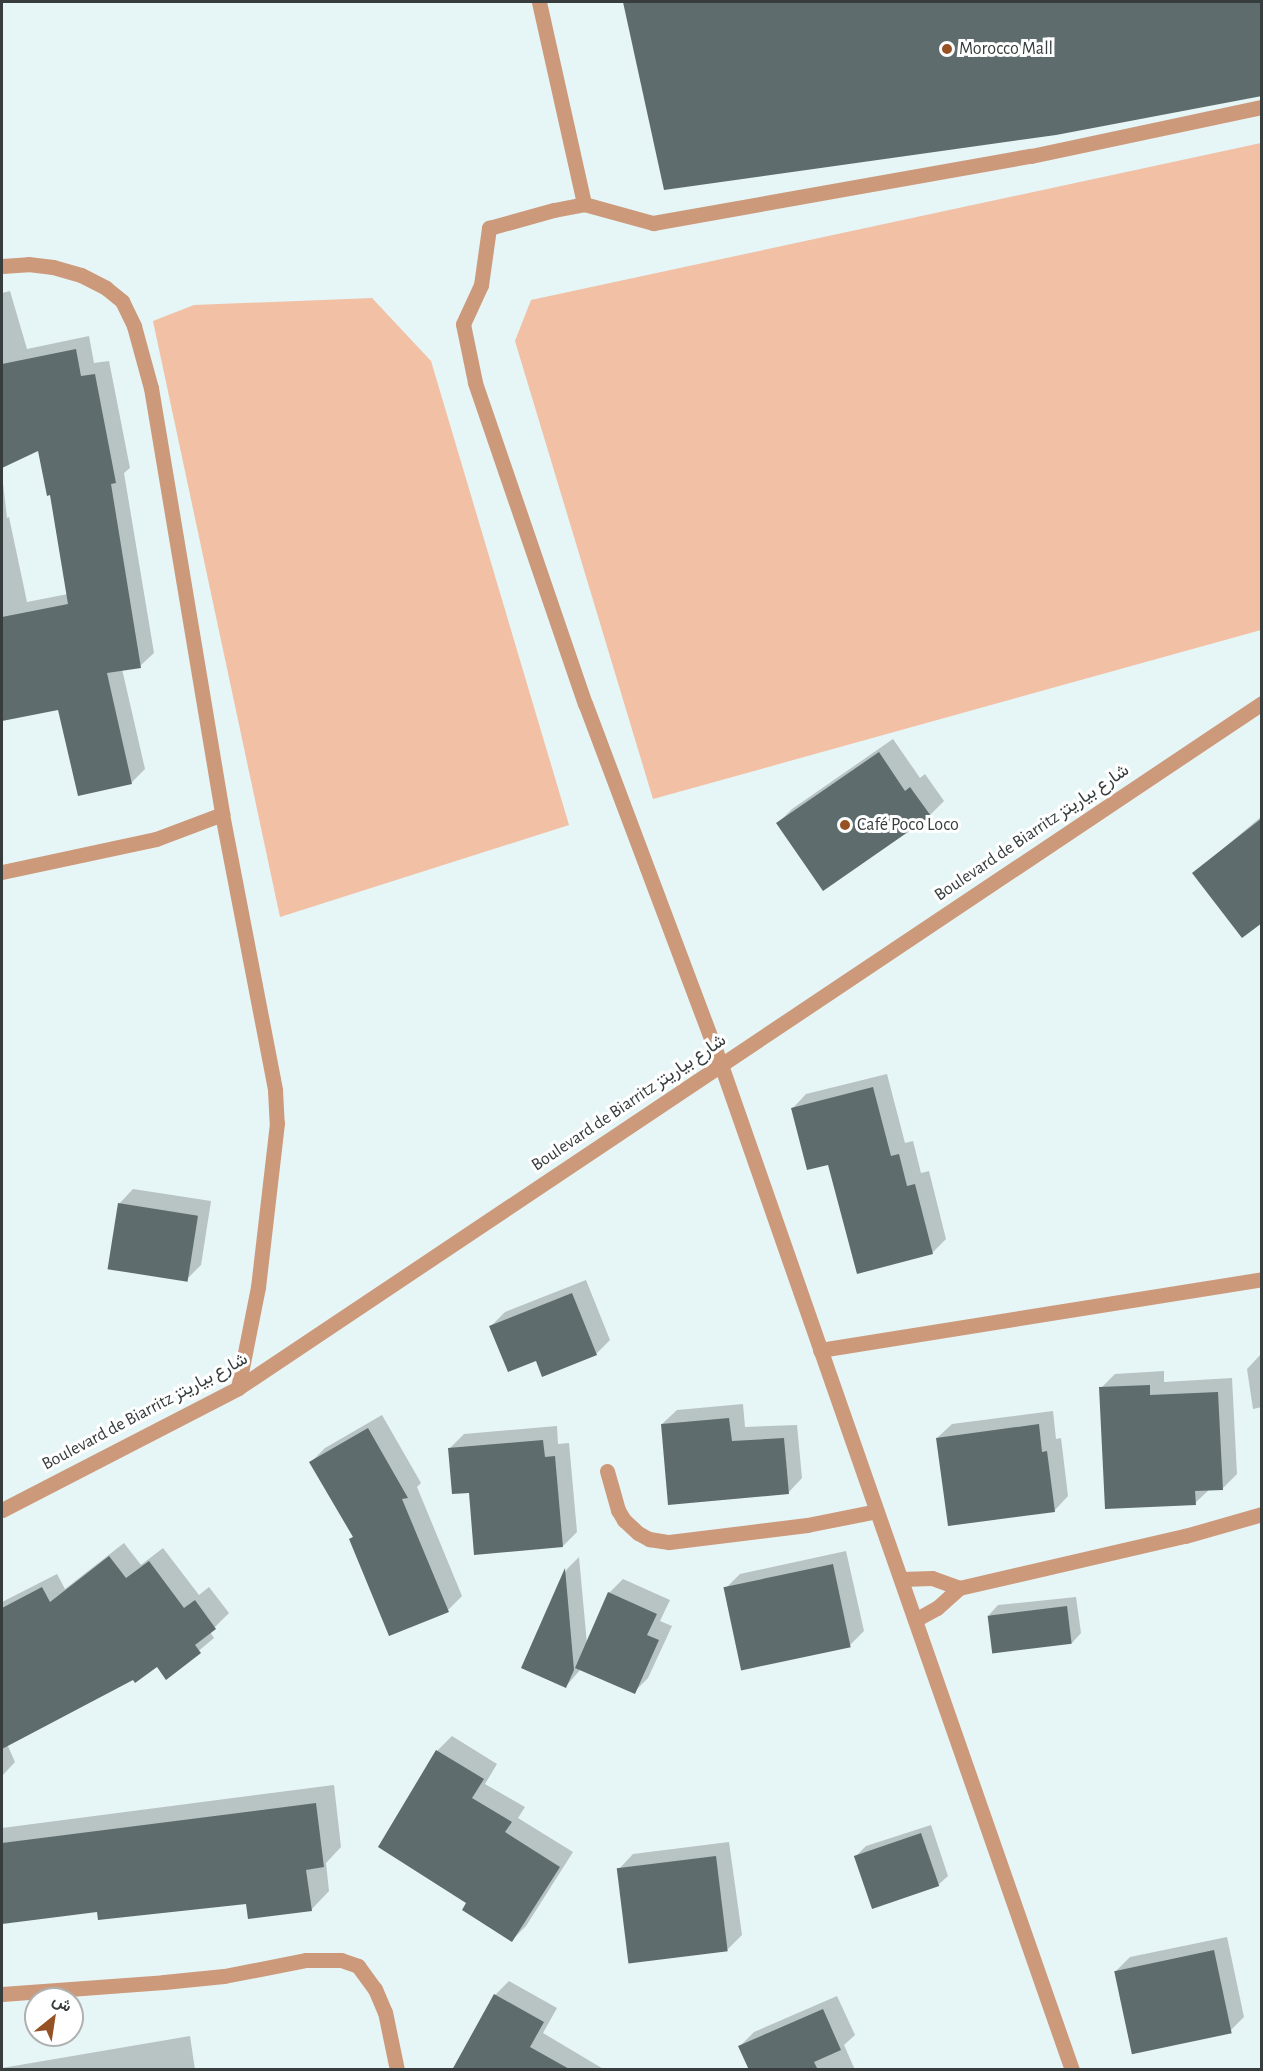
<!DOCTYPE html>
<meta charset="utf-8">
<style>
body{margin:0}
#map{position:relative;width:1263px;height:2071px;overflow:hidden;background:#e6f5f6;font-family:"Alegreya Sans",Vazirmatn,sans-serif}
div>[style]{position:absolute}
.green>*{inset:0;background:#f1c0a5}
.shadow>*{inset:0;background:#0003}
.building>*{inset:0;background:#5f6c6d;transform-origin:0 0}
.minor>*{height:15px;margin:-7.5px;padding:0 7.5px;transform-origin:7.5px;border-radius:7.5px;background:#cd997b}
.dots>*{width:16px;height:16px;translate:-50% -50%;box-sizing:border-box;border:3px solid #fff;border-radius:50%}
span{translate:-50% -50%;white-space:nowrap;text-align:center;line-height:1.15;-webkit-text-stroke:6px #fff;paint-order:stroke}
.poi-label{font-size:18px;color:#373d3d}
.left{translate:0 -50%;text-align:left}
.street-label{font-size:18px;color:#373d3d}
.frame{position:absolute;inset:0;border:3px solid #373d3d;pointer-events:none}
.north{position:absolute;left:24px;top:1987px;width:60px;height:60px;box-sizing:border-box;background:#fff;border:2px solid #afb1b1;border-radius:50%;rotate:30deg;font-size:16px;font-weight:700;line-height:24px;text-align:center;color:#373d3d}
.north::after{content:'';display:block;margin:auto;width:21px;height:27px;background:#965225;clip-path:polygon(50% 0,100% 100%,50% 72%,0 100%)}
</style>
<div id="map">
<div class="green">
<div style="clip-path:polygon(1261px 143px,1261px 630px,653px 799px,515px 341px,531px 300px)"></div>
<div style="clip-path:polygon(372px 298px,431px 361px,569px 825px,280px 917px,153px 321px,194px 305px)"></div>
</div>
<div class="shadow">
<div style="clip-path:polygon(624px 2px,1262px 2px,1262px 95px,665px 189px)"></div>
<div style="clip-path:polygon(10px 291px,27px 349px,89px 336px,94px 363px,109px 361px,130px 468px,124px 473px,154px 653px,140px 666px,122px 669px,145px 769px,131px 783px,59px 709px,2px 720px,2px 474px,7px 518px,9px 517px,27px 602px,68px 594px,51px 493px,39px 449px,2px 467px,2px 293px)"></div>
<div style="clip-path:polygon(893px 739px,920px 778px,925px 774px,944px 801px,930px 815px,778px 823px,792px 809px)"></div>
<div style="clip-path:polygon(1262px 816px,1262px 921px,1194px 873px)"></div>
<div style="clip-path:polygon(887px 1074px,905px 1143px,913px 1141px,921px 1173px,929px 1171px,946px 1239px,932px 1253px,829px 1163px,792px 1109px,806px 1094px)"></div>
<div style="clip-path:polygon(133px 1189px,211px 1201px,201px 1265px,187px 1279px,119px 1204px)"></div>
<div style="clip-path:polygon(586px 1280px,610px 1340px,596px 1354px,536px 1359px,491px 1326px,505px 1312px)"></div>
<div style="clip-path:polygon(1261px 1354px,1262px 1407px,1253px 1409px,1247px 1369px)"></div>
<div style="clip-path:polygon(1164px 1371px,1164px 1382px,1232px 1378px,1237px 1474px,1223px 1488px,1210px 1489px,1195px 1503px,1101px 1388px,1115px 1374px)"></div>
<div style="clip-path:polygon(743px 1404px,745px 1427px,797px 1425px,802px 1478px,788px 1493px,662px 1424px,677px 1410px)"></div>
<div style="clip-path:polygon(1053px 1411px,1056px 1439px,1061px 1438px,1068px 1496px,1054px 1511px,937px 1438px,952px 1424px)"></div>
<div style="clip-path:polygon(382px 1415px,421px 1483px,417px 1487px,462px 1596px,448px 1610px,350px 1539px,354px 1536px,311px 1462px,325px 1448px)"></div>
<div style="clip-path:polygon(557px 1426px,558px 1444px,569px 1443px,577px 1532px,563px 1546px,470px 1491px,450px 1448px,464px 1434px)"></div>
<div style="clip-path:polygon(124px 1543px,141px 1565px,163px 1548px,199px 1595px,209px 1587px,229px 1613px,210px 1632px,214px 1638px,166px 1678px,157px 1665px,7px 1744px,15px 1762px,2px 1776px,2px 1602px,57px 1574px,65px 1589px)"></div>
<div style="clip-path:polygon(846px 1551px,864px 1631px,850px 1645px,726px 1588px,740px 1574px)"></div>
<div style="clip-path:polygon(579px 1557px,587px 1644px,609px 1593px,623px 1579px,670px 1600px,660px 1621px,672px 1626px,648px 1678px,634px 1692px,581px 1669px,566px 1686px,523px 1667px,567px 1569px)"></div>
<div style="clip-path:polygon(1076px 1597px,1081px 1633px,1072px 1643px,989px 1615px,998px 1605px)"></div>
<div style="clip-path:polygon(452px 1736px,497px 1764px,485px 1784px,525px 1807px,518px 1818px,573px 1852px,526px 1926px,512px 1940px,468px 1902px,380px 1846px,437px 1751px)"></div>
<div style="clip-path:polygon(334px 1785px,341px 1847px,326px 1863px,329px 1891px,311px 1910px,247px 1902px,98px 1911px,2px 1923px,2px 1828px)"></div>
<div style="clip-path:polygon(931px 1825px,948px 1876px,938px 1885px,856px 1856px,866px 1846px)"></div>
<div style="clip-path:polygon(729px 1842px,742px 1935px,728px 1949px,619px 1869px,633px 1854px)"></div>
<div style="clip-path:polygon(1227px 1937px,1244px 2017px,1230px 2031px,1116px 1971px,1130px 1957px)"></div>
<div style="clip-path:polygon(509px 1981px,557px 2008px,543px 2033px,605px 2070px,454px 2070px,495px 1995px)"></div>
<div style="clip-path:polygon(837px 1996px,855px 2035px,844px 2045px,855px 2070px,750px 2070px,740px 2046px,754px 2032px)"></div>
<div style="clip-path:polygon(190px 2036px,195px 2070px,2px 2070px,2px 2068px)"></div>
</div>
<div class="building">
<div style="clip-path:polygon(623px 2px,1262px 2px,1262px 96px,1056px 135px,664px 190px)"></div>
<div style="clip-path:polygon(76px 349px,81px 376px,95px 374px,116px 483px,111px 484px,141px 668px,107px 673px,132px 784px,78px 796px,58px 710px,2px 721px,2px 617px,68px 604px,50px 495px,47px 496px,38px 451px,2px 468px,2px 364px)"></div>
<div style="clip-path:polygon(879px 752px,905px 791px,910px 787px,931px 816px,823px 891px,776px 823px)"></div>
<div style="clip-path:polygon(1262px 818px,1262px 923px,1242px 938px,1192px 873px)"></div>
<div style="clip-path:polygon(873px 1087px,891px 1156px,899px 1154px,907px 1186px,915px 1184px,933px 1254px,857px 1274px,828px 1165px,807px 1170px,791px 1108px)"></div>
<div style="left:118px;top:1203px;width:81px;height:67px;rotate:9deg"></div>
<div style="clip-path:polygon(572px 1293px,597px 1355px,542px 1377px,536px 1361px,508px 1372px,489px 1326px)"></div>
<div style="clip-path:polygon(1150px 1385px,1150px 1395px,1218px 1392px,1223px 1490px,1195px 1491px,1196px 1505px,1105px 1509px,1099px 1387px)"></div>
<div style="clip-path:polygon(729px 1418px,732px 1441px,784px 1438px,789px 1494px,668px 1505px,661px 1424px)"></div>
<div style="clip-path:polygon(1039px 1424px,1042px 1452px,1047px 1451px,1055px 1512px,948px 1526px,936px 1438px)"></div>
<div style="clip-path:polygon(368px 1428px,408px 1498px,402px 1499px,449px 1612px,389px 1636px,349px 1539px,353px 1537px,309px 1462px)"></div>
<div style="clip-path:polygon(543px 1440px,545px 1457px,555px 1456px,563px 1547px,474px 1555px,469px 1493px,452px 1494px,448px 1448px)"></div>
<div style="clip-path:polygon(109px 1556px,126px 1578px,149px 1561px,184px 1608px,195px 1600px,216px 1629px,195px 1645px,201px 1653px,166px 1680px,157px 1667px,135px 1683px,133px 1680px,2px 1749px,2px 1608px,42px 1587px,50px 1602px)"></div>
<div style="left:833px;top:1564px;width:85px;height:112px;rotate:78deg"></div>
<div style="clip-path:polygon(565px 1568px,574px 1670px,566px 1688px,521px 1668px)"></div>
<div style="clip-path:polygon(608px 1592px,657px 1614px,647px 1635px,659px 1640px,635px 1694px,575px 1668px)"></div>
<div style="left:1067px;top:1606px;width:38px;height:80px;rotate:83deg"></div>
<div style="clip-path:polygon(436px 1750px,484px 1779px,472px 1798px,512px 1822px,505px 1832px,560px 1867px,512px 1942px,462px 1910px,466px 1903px,378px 1847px)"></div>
<div style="clip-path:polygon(316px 1803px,324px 1867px,306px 1870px,312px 1911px,248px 1919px,246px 1904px,98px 1920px,97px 1912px,2px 1924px,2px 1843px)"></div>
<div style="left:921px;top:1833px;width:56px;height:71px;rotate:71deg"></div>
<div style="left:716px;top:1856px;width:96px;height:100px;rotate:83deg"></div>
<div style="left:1214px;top:1950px;width:85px;height:102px;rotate:78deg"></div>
<div style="clip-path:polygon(494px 1994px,544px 2022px,530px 2047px,571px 2070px,452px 2070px)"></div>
<div style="clip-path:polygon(823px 2009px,841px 2050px,814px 2062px,818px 2070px,749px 2070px,738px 2046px)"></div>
</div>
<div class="minor">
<div style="left:539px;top:2px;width:207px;rotate:77.4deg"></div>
<div style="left:2px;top:266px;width:26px;rotate:-4deg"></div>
<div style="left:28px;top:264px;width:25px;rotate:7deg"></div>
<div style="left:53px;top:267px;width:29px;rotate:16deg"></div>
<div style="left:81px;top:275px;width:28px;rotate:27deg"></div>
<div style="left:106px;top:288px;width:21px;rotate:39deg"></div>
<div style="left:122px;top:301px;width:28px;rotate:64deg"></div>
<div style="left:134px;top:326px;width:64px;rotate:74.7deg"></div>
<div style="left:151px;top:388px;width:432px;rotate:80.5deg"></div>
<div style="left:222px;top:814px;width:281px;rotate:79.1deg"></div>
<div style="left:275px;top:1090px;width:33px;rotate:87deg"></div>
<div style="left:277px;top:1123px;width:165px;rotate:96.6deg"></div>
<div style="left:258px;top:1287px;width:103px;rotate:101.2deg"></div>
<div style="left:2px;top:872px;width:157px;rotate:-12.1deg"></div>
<div style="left:156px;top:839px;width:71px;rotate:-20.7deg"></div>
<div style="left:820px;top:1350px;width:448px;rotate:-9.1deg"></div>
<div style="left:607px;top:1471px;width:41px;rotate:74.2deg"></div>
<div style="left:618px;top:1510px;width:12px;rotate:59deg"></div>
<div style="left:624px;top:1520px;width:19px;rotate:43deg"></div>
<div style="left:638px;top:1533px;width:13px;rotate:29deg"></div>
<div style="left:649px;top:1539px;width:20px;rotate:9deg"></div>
<div style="left:669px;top:1542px;width:139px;rotate:-7deg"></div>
<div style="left:807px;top:1525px;width:71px;rotate:-11.3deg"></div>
<div style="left:2px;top:1510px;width:266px;rotate:-27.3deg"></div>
<div style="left:238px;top:1388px;width:1232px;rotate:-33.78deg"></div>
<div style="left:901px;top:1579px;width:31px;rotate:-2deg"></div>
<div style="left:932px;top:1578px;width:29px;rotate:20deg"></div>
<div style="left:915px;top:1620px;width:25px;rotate:-29deg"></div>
<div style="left:937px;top:1608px;width:30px;rotate:-42deg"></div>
<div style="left:959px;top:1588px;width:232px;rotate:-13deg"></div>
<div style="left:1185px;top:1536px;width:80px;rotate:-15.9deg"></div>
<div style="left:2px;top:1994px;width:162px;rotate:-4.2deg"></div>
<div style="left:164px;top:1982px;width:60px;rotate:-5.7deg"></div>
<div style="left:224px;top:1976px;width:84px;rotate:-11deg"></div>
<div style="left:306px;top:1960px;width:35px"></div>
<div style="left:341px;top:1960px;width:18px;rotate:19deg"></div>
<div style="left:358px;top:1966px;width:29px;rotate:54deg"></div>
<div style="left:375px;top:1989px;width:25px;rotate:67deg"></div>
<div style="left:385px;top:2012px;width:59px;rotate:78.3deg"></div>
<div style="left:1072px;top:2070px;width:1065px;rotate:-109.25deg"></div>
<div style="left:721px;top:1065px;width:386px;rotate:-110.6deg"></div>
<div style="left:585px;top:704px;width:340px;rotate:-108.9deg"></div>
<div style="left:475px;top:382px;width:59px;rotate:-101.7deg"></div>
<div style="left:463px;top:324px;width:43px;rotate:-65.2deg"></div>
<div style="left:481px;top:285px;width:58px;rotate:-82deg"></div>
<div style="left:489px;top:228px;width:67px;rotate:-15.5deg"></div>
<div style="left:554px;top:210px;width:31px;rotate:-11deg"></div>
<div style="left:584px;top:204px;width:72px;rotate:15.4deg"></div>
<div style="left:653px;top:223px;width:384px;rotate:-10.1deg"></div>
<div style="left:1031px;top:156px;width:236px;rotate:-12deg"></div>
</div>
<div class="dots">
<div style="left:947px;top:49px;background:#965225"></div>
<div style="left:845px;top:825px;background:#965225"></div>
</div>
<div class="poi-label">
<span class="left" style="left:959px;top:49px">Morocco Mall</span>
<span class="left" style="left:857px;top:825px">Café Poco Loco</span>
</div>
<div class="street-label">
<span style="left:1032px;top:833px;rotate:-34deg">Boulevard de Biarritz شارع بياريتز</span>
<span style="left:629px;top:1103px;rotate:-34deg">Boulevard de Biarritz شارع بياريتز</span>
<span style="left:145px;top:1412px;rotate:-28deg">Boulevard de Biarritz شارع بياريتز</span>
</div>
<div class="frame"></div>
<div class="north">ش</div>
</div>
